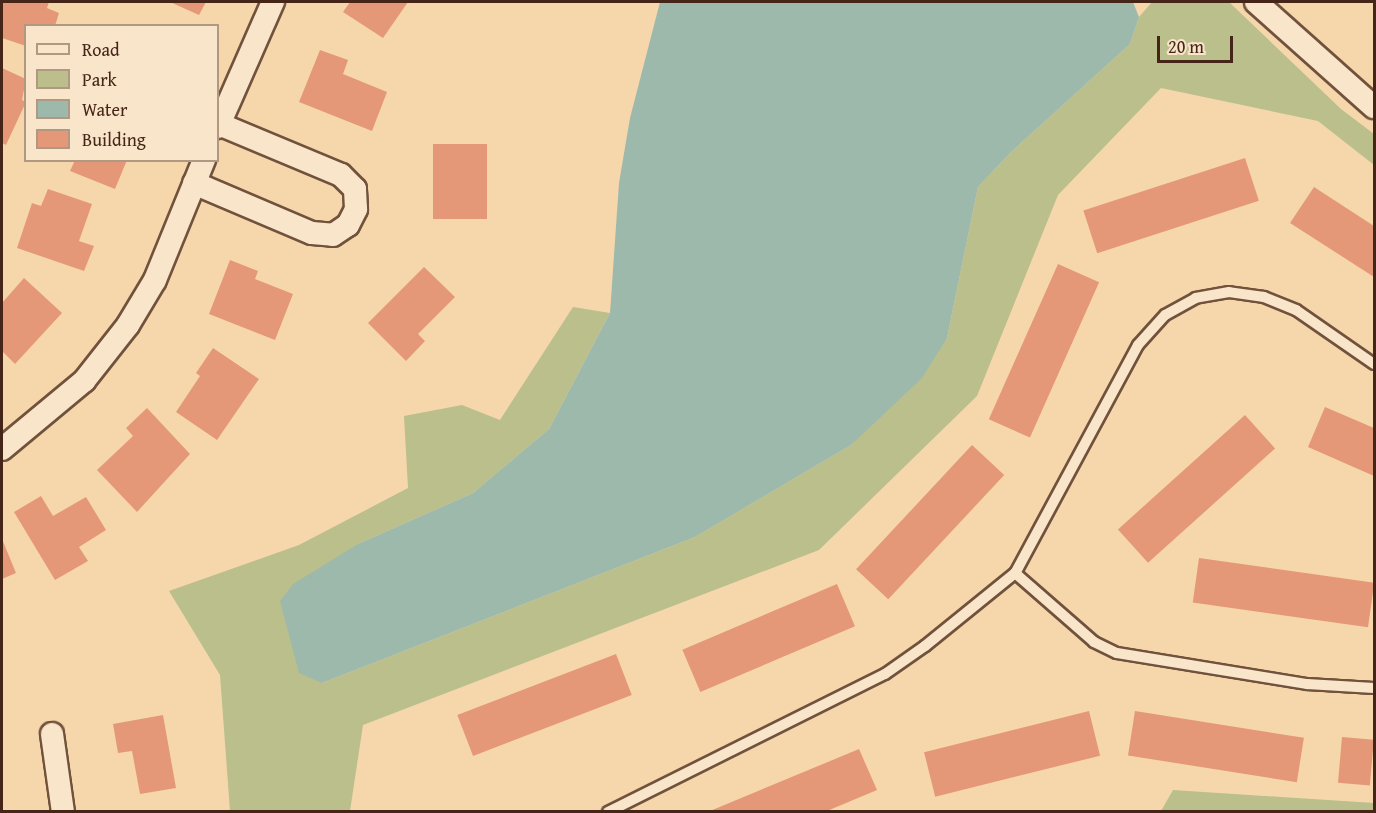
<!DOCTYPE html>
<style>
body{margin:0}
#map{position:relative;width:1376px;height:813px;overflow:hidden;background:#f6d7ac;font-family:"Gentium Book Plus",serif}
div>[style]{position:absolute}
.green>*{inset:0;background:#babf8c}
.water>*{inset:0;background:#9db9ac}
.building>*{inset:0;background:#e59877;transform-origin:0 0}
.roads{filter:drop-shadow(2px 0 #71523c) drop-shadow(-2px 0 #71523c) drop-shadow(0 2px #71523c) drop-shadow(0 -2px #71523c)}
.service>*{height:10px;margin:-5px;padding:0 5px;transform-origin:5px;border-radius:5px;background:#f9e5c9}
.minor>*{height:22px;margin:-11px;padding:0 11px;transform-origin:11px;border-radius:11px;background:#f9e5c9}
span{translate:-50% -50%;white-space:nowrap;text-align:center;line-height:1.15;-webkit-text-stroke:5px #f9e5c9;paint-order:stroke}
.frame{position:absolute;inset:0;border:3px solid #452517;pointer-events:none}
.legend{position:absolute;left:24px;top:24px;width:195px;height:138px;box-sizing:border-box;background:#f9e5c9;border:2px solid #b19882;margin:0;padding:8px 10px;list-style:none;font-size:18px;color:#452517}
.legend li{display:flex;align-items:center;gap:12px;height:30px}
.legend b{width:30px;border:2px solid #b19882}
.scale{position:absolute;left:1157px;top:36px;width:76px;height:27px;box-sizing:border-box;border:3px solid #452517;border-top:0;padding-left:8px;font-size:18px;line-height:21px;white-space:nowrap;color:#452517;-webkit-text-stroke:4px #f9e5c9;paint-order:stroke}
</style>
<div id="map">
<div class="green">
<div style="clip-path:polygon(1152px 2px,1229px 2px,1341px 109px,1374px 134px,1374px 165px,1318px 121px,1161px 88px,1058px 195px,977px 396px,819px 550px,363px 725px,350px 811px,230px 811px,220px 675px,169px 591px,299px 545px,408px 488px,404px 416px,462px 405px,500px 420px,573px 307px,610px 313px,549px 429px,473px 493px,358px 544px,322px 683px,695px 537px,851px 445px,947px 338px,978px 187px,1011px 152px,1130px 44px,1139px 17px)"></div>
<div style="clip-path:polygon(1173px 790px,1374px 803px,1374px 811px,1161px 811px)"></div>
</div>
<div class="water">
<div style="clip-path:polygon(660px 2px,1133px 2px,1139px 17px,1130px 44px,1011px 152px,978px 187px,947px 338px,922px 378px,851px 445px,695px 537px,322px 683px,299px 673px,280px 601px,293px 584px,358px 544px,473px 493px,549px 429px,610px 313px,619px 183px,630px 118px)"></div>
</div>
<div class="building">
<div style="clip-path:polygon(2px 2px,49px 2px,47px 8px,59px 13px,55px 26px,26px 26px,26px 46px,2px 38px)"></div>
<div style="clip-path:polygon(170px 2px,206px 2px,199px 15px)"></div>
<div style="clip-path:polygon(350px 2px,408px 2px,383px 38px,343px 12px)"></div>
<div style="clip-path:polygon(320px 50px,348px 60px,343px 74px,387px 92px,372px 131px,299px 102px)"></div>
<div style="clip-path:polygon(2px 68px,26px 79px,22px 100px,26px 102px,6px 145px,2px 143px)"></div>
<div style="left:433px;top:144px;width:54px;height:75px"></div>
<div style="left:1245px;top:158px;width:45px;height:170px;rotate:72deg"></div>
<div style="clip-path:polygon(75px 160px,127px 160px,115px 189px,70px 171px)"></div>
<div style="clip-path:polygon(1314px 187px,1374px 226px,1374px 277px,1290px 223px)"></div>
<div style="clip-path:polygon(48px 189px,92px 204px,79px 241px,94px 246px,84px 271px,17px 248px,32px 203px,41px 206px)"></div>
<div style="clip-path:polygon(230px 260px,258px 271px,255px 279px,293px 294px,275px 340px,209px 314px)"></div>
<div style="left:1058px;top:264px;width:45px;height:170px;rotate:24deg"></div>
<div style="clip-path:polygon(424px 267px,455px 297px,418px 334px,425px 341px,406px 361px,368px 323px)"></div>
<div style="clip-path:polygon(24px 278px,62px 313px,15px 364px,2px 351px,2px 303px)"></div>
<div style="clip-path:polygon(213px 348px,259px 379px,217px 440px,176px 412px,200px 376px,196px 373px)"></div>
<div style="clip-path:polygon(1325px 407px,1374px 428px,1374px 476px,1308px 447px)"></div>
<div style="clip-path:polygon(147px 408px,190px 454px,137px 512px,97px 470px,133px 436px,126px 428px)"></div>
<div style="left:1245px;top:415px;width:45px;height:171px;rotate:48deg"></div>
<div style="left:972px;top:445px;width:44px;height:170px;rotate:43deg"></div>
<div style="clip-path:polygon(41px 496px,53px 516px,86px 497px,106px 530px,79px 547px,88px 561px,55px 580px,14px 512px)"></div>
<div style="clip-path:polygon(2px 539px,16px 573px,2px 579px)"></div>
<div style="left:1199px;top:558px;width:177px;height:45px;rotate:8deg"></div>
<div style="left:837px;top:584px;width:46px;height:168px;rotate:67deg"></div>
<div style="left:616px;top:654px;width:44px;height:170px;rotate:69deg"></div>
<div style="left:1089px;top:711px;width:46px;height:170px;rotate:76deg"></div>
<div style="left:1135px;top:711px;width:171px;height:45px;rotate:9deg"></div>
<div style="clip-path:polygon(163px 715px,176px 788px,140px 794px,132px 751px,118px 753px,113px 724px)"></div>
<div style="left:1342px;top:737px;width:32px;height:46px;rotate:5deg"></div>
<div style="clip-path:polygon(859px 749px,877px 790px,827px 811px,710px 811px)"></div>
</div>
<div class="roads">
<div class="service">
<div style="left:1374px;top:364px;width:95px;rotate:-145.3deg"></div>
<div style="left:1296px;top:310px;width:35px;rotate:-158deg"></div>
<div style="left:1264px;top:297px;width:35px;rotate:-172deg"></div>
<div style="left:1229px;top:292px;width:34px;rotate:170deg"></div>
<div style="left:1196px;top:298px;width:35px;rotate:151deg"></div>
<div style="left:1165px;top:315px;width:40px;rotate:132deg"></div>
<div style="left:1138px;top:345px;width:259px;rotate:118.3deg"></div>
<div style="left:1015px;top:573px;width:105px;rotate:41.1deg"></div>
<div style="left:1094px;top:642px;width:25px;rotate:26deg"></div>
<div style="left:1117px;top:653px;width:193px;rotate:9.3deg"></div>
<div style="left:1307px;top:684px;width:67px;rotate:3.4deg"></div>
<div style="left:608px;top:812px;width:309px;rotate:-26.5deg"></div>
<div style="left:885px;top:674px;width:49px;rotate:-35deg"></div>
<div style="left:925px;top:646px;width:116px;rotate:-39deg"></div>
</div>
<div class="minor">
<div style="left:1256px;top:2px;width:158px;rotate:41.7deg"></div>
<div style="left:218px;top:127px;width:137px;rotate:-66.3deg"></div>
<div style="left:194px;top:183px;width:128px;rotate:23deg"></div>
<div style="left:312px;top:233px;width:21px;rotate:5deg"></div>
<div style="left:333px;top:235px;width:18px;rotate:-34deg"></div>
<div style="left:348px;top:225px;width:18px;rotate:-63deg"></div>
<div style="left:356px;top:209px;width:20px;rotate:-93deg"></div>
<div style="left:355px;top:189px;width:20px;rotate:-135deg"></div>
<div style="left:341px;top:175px;width:132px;rotate:-157.3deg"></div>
<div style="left:2px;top:449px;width:107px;rotate:-39.7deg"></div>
<div style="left:84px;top:381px;width:71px;rotate:-51.8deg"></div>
<div style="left:128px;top:325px;width:52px;rotate:-59deg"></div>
<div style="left:155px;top:280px;width:130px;rotate:-67.8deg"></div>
<div style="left:52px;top:734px;width:79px;rotate:82deg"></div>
</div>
</div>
<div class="frame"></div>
<ul class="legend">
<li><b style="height:8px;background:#f9e5c9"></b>Road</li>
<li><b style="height:16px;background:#babf8c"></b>Park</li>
<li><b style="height:16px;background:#9db9ac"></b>Water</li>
<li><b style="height:16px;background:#e59877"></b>Building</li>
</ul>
<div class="scale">20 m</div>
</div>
